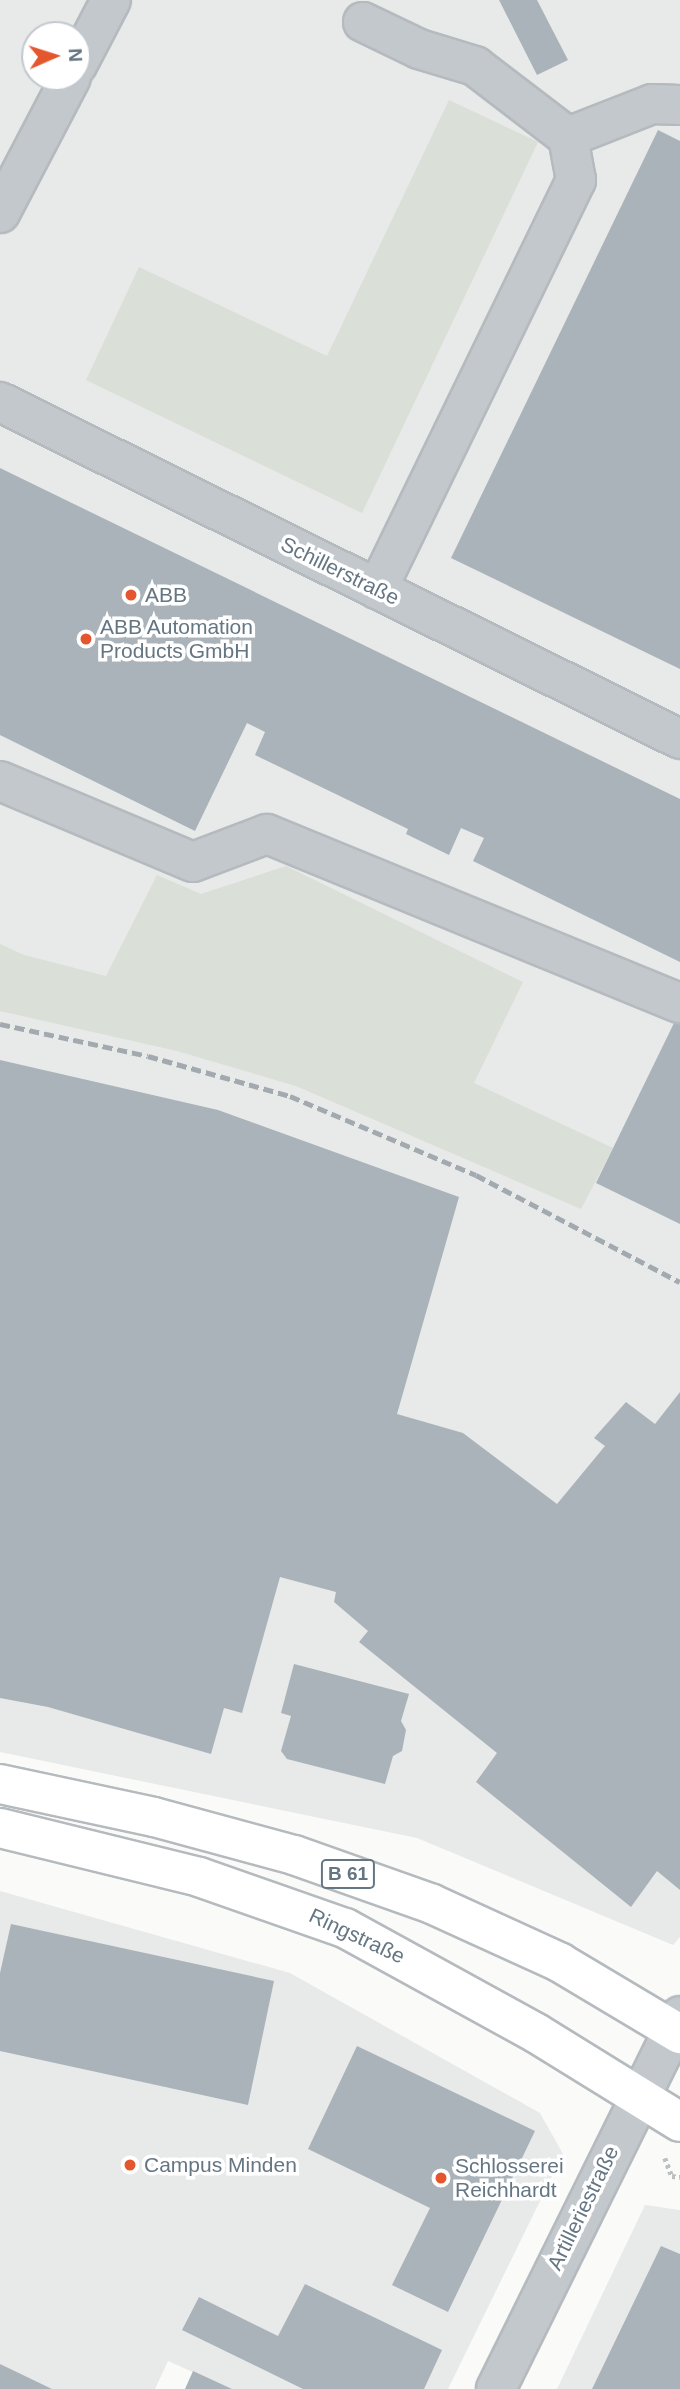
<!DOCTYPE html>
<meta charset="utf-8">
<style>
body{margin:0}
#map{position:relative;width:680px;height:2389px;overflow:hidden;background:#fafaf8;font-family:Arial,sans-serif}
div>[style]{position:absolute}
.built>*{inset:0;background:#e8e9e9}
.green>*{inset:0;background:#dadfd7}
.building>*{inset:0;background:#aab3b9}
.path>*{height:4.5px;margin-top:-2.25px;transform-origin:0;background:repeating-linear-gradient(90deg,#bbbfc2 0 3.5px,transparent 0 7px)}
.roads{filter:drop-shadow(2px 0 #b5babe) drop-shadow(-2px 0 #b5babe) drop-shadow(0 2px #b5babe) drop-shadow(0 -2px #b5babe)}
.minor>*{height:38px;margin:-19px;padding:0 19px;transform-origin:19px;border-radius:19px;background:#c3c8cc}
.major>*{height:38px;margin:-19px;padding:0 19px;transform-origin:19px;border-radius:19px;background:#fff}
.rail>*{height:5px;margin-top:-2.5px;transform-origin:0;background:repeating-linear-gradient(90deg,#a2aab0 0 10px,transparent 0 15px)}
.dots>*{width:19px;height:19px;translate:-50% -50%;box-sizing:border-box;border:4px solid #fff;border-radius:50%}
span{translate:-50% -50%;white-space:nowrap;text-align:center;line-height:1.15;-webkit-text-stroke:7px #fff;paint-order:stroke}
.shield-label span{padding:2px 5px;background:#fff;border:2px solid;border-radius:5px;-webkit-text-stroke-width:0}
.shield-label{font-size:19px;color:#657683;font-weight:700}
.street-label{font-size:21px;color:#657683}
.poi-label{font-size:21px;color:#657683}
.left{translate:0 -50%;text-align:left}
.north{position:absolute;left:21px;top:21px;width:70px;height:70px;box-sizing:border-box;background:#fff;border:2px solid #c1c8cd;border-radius:50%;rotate:87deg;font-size:19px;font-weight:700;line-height:28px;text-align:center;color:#657683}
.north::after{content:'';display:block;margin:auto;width:24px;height:32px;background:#e4572e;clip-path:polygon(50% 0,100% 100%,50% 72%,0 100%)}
</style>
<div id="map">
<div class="built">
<div style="clip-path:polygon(evenodd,0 0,680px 0,680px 1937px,673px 1945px,417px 1838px,0 1752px,0 0,35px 35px,77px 35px,77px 77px,35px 77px,35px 35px)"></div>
<div style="clip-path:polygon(0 1891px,290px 1973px,540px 2113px,563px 2154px,448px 2389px,231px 2389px,168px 2361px,155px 2389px,0 2389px)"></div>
<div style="clip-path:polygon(645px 2205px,680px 2210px,680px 2389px,557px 2389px)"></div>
</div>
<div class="green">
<div style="clip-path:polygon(449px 100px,538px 142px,362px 513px,86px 380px,139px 267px,327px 356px)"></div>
<div style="clip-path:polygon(286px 866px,523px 982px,474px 1083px,613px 1148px,581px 1209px,296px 1086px,177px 1051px,0 1011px,0 944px,24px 955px,106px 976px,157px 875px,201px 894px)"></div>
</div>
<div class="building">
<div style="clip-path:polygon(499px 0,537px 0,568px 60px,537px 75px)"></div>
<div style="clip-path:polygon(658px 130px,680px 141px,680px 669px,451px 558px)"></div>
<div style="clip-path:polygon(0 468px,680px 799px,680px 962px,473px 861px,484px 838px,461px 828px,449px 855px,406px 834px,408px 829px,255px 755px,265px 732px,247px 723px,195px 831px,0 735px)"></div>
<div style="clip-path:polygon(675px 1021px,680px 1023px,680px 1224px,596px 1183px)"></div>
<div style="clip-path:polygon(0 1060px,218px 1110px,459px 1197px,397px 1414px,463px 1433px,557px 1504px,605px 1446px,594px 1438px,626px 1402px,655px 1424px,680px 1392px,680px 1890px,657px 1871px,631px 1907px,476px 1782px,497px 1753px,359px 1642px,368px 1631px,334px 1602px,336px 1592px,280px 1577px,242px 1713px,224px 1708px,211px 1754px,48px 1707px,0 1698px)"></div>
<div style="clip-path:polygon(294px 1664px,409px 1694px,401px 1721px,406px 1730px,402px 1751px,393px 1756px,385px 1784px,287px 1759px,281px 1751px,291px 1716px,281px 1713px)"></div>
<div style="clip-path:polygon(11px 1924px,274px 1981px,248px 2105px,0 2051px,0 1973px)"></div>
<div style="clip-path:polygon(357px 2046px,535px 2131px,448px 2312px,392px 2285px,430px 2208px,308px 2149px)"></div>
<div style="clip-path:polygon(661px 2246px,680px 2254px,680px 2389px,592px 2389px)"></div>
<div style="clip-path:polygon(305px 2284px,442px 2350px,424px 2389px,303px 2389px,182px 2330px,199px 2297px,278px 2336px)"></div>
<div style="clip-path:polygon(0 2364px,52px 2389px,0 2389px)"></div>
<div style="clip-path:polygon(193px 2371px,232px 2389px,185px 2389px)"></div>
</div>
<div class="path">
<div style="left:665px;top:2158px;width:19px;rotate:69deg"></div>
<div style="left:672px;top:2176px;width:8px;rotate:7deg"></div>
</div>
<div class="roads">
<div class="minor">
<div style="left:363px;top:22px;width:62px;rotate:25.7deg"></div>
<div style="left:419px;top:49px;width:59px;rotate:16.9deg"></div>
<div style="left:475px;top:66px;width:117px;rotate:37.4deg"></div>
<div style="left:568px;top:137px;width:44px;rotate:79.5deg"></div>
<div style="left:576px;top:180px;width:455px;rotate:115.9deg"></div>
<div style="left:77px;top:65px;width:73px;rotate:-62.4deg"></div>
<div style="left:568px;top:137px;width:90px;rotate:-21.4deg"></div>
<div style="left:652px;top:104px;width:28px;rotate:2deg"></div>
<div style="left:0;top:213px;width:153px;rotate:-62.4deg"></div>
<div style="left:0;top:402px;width:759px;rotate:26.36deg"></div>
<div style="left:0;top:781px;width:209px;rotate:22.8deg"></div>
<div style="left:193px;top:862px;width:79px;rotate:-20.7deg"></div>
<div style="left:267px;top:834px;width:446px;rotate:22.3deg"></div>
<div style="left:496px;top:2389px;width:416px;rotate:-63.7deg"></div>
</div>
<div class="major">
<div style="left:0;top:1784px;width:157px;rotate:12.1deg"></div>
<div style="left:154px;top:1817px;width:145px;rotate:15.2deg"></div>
<div style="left:294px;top:1855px;width:146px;rotate:19.5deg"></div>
<div style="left:432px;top:1904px;width:140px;rotate:24.5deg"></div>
<div style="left:559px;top:1962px;width:141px;rotate:30.8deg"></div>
<div style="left:0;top:1828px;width:205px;rotate:13.8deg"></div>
<div style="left:199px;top:1877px;width:155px;rotate:19.3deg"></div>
<div style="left:345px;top:1928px;width:218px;rotate:28.8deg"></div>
<div style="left:536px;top:2033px;width:169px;rotate:31.7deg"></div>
</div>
</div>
<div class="rail">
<div style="left:0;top:1024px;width:151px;rotate:12.2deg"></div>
<div style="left:148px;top:1056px;width:148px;rotate:15.7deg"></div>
<div style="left:290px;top:1096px;width:202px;rotate:23deg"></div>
<div style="left:476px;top:1175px;width:230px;rotate:27.7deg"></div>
</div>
<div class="dots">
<div style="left:131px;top:595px;background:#e4572e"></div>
<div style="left:86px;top:639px;background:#e4572e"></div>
<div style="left:130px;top:2165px;background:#e4572e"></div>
<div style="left:441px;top:2178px;background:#e4572e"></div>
</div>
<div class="shield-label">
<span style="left:348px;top:1874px">B 61</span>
</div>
<div class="street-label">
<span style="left:340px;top:571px;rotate:26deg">Schillerstraße</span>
<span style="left:357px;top:1936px;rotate:25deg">Ringstraße</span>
<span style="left:583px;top:2208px;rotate:-64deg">Artilleriestraße</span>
</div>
<div class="poi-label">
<span class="left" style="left:145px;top:595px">ABB</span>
<span class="left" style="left:100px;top:639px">ABB Automation<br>Products GmbH</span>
<span class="left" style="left:144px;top:2165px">Campus Minden</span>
<span class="left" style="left:455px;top:2178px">Schlosserei<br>Reichhardt</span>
</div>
<div class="north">N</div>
</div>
